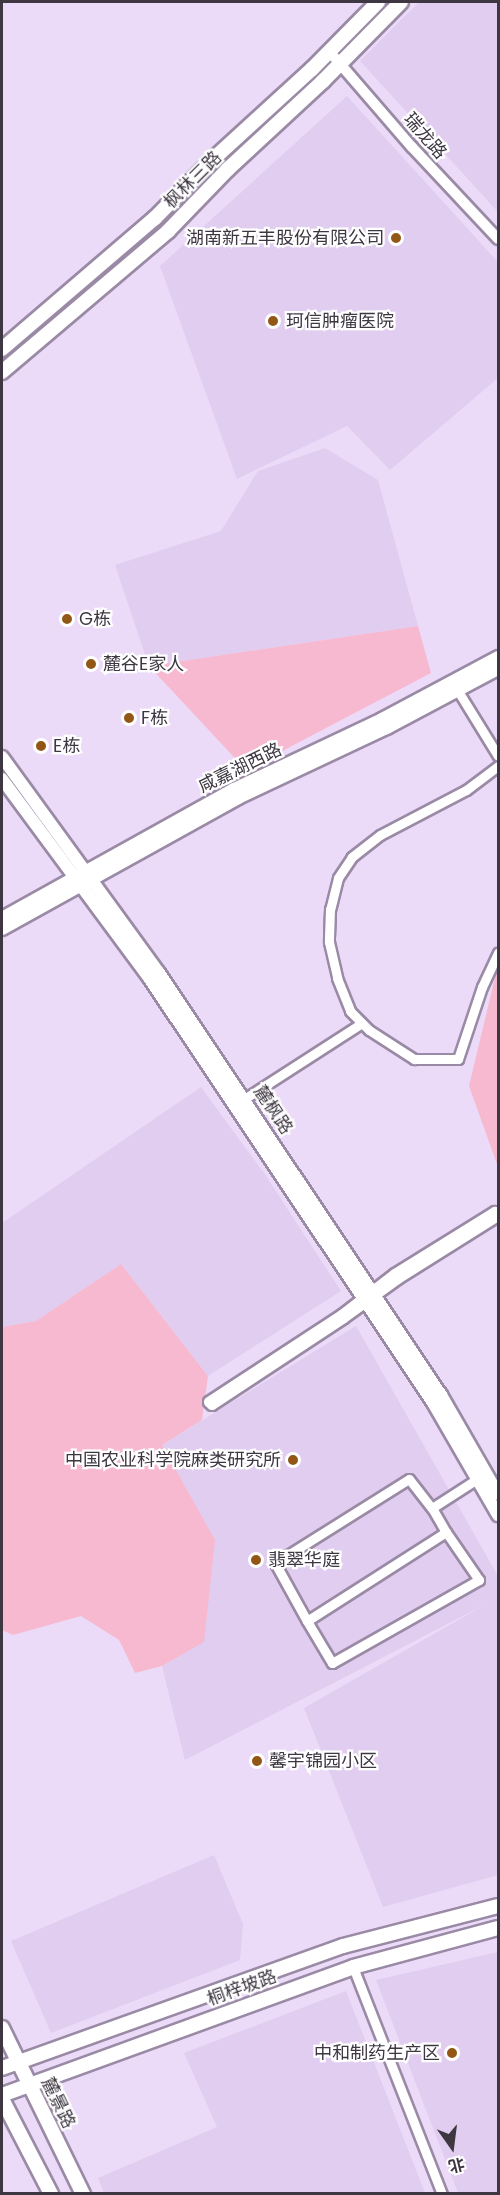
<!DOCTYPE html>
<meta charset="utf-8">
<style>
body{margin:0}
#map{position:relative;width:500px;height:2195px;overflow:hidden;background:#ebdbf8;font-family:Poppins,"Noto Sans SC",sans-serif}
div>[style]{position:absolute}
.built>*{inset:0;background:#e1cdef}
.green>*{inset:0;background:#f7b9cf}
.roads{filter:drop-shadow(2px 0 #9a8aa5) drop-shadow(-2px 0 #9a8aa5) drop-shadow(0 2px #9a8aa5) drop-shadow(0 -2px #9a8aa5)}
.minor>*{height:9px;margin:-4.5px;padding:0 4.5px;transform-origin:4.5px;border-radius:4.5px;background:#fff}
.tertiary>*{height:10px;margin:-5px;padding:0 5px;transform-origin:5px;border-radius:5px;background:#fff}
.secondary>*{height:12px;margin:-6px;padding:0 6px;transform-origin:6px;border-radius:6px;background:#fff}
.primary>*{height:14px;margin:-7px;padding:0 7px;transform-origin:7px;border-radius:7px;background:#fff}
.dots>*{width:16px;height:16px;translate:-50% -50%;box-sizing:border-box;border:3px solid #fff;border-radius:50%}
span{translate:-50% -50%;white-space:nowrap;text-align:center;line-height:1.15;-webkit-text-stroke:4.5px #fff;paint-order:stroke}
.street-label{font-size:18px;color:#3e3742}
.poi-label{font-size:18px;color:#3e3742}
.right{translate:-100% -50%;text-align:right}
.left{translate:0 -50%;text-align:left}
.frame{position:absolute;inset:0;border:3px solid #3e3742;pointer-events:none}
.north{position:absolute;left:422px;top:2117px;width:60px;height:60px;-webkit-text-stroke:4px #fff;paint-order:stroke;rotate:166deg;font-size:16px;font-weight:700;line-height:24px;text-align:center;color:#3e3742}
.north::after{content:'';display:block;margin:auto;width:21px;height:27px;background:#3e3742;clip-path:polygon(50% 0,100% 100%,50% 72%,0 100%)}
</style>
<div id="map">
<div class="built">
<div style="clip-path:polygon(419px 2px,498px 2px,498px 212px,360px 61px)"></div>
<div style="clip-path:polygon(347px 96px,498px 262px,498px 378px,390px 470px,347px 426px,237px 479px,160px 266px)"></div>
<div style="clip-path:polygon(325px 448px,378px 480px,418px 626px,149px 666px,115px 565px,221px 531px,258px 471px)"></div>
<div style="clip-path:polygon(201px 1087px,266px 1176px,341px 1291px,208px 1376px,121px 1264px,36px 1321px,2px 1327px,2px 1223px)"></div>
<div style="clip-path:polygon(356px 1326px,498px 1576px,498px 1875px,383px 1907px,304px 1708px,488px 1603px,185px 1760px,162px 1666px,204px 1641px,162px 1445px)"></div>
<div style="clip-path:polygon(214px 1855px,243px 1924px,240px 1960px,51px 2033px,11px 1941px)"></div>
<div style="clip-path:polygon(498px 1952px,498px 2193px,458px 2193px,376px 1980px)"></div>
<div style="clip-path:polygon(346px 1991px,425px 2193px,104px 2193px,98px 2178px,217px 2127px,184px 2053px)"></div>
</div>
<div class="green">
<div style="clip-path:polygon(418px 626px,431px 673px,246px 770px,149px 666px)"></div>
<div style="clip-path:polygon(498px 965px,498px 1167px,469px 1086px)"></div>
<div style="clip-path:polygon(121px 1264px,208px 1376px,202px 1420px,162px 1445px,215px 1540px,204px 1642px,162px 1666px,135px 1673px,119px 1640px,81px 1616px,13px 1635px,2px 1630px,2px 1327px,36px 1321px)"></div>
</div>
<div class="roads">
<div class="minor">
<div style="left:458px;top:691px;width:76px;rotate:58.4deg"></div>
<div style="left:498px;top:766px;width:40px;rotate:143deg"></div>
<div style="left:466px;top:790px;width:97px;rotate:152.4deg"></div>
<div style="left:380px;top:835px;width:36px;rotate:142deg"></div>
<div style="left:352px;top:857px;width:25px;rotate:124deg"></div>
<div style="left:338px;top:878px;width:32px;rotate:104deg"></div>
<div style="left:330px;top:909px;width:33px;rotate:92deg"></div>
<div style="left:329px;top:942px;width:37px;rotate:77deg"></div>
<div style="left:337px;top:978px;width:35px;rotate:68deg"></div>
<div style="left:350px;top:1011px;width:27px;rotate:45deg"></div>
<div style="left:369px;top:1030px;width:54px;rotate:32.8deg"></div>
<div style="left:414px;top:1059px;width:44px"></div>
<div style="left:458px;top:1059px;width:76px;rotate:-71.6deg"></div>
<div style="left:482px;top:987px;width:38px;rotate:-65deg"></div>
<div style="left:244px;top:1099px;width:140px;rotate:-32.8deg"></div>
<div style="left:432px;top:1508px;width:28px;rotate:60deg"></div>
<div style="left:446px;top:1532px;width:165px;rotate:147.4deg"></div>
<div style="left:307px;top:1621px;width:66px;rotate:-118.9deg"></div>
<div style="left:275px;top:1563px;width:158px;rotate:-32.1deg"></div>
<div style="left:409px;top:1479px;width:37px;rotate:52deg"></div>
<div style="left:432px;top:1508px;width:54px;rotate:-32.8deg"></div>
<div style="left:307px;top:1621px;width:49px;rotate:59.2deg"></div>
<div style="left:332px;top:1663px;width:169px;rotate:-29.5deg"></div>
<div style="left:479px;top:1580px;width:58px;rotate:-124.5deg"></div>
<div style="left:353px;top:1967px;width:244px;rotate:68.6deg"></div>
</div>
<div class="tertiary">
<div style="left:329px;top:51px;width:127px;rotate:49.2deg"></div>
<div style="left:412px;top:147px;width:126px;rotate:46.9deg"></div>
<div style="left:498px;top:1216px;width:118px;rotate:147.8deg"></div>
<div style="left:398px;top:1279px;width:67px;rotate:144.2deg"></div>
<div style="left:344px;top:1318px;width:158px;rotate:146.6deg"></div>
<div style="left:212px;top:1405px;width:4px;rotate:-135deg"></div>
<div style="left:209px;top:1402px;width:159px;rotate:-33.2deg"></div>
<div style="left:342px;top:1315px;width:67px;rotate:-37.7deg"></div>
<div style="left:395px;top:1274px;width:118px;rotate:-31.8deg"></div>
<div style="left:495px;top:1212px;width:5px;rotate:53deg"></div>
<div style="left:498px;top:1216px;width:1px;rotate:90deg"></div>
</div>
<div class="secondary">
<div style="left:2px;top:757px;width:267px;rotate:54deg"></div>
<div style="left:159px;top:973px;width:508px;rotate:56.25deg"></div>
<div style="left:441px;top:1395px;width:114px;rotate:60.1deg"></div>
<div style="left:2px;top:779px;width:249px;rotate:53.5deg"></div>
<div style="left:150px;top:979px;width:508px;rotate:56.25deg"></div>
<div style="left:432px;top:1401px;width:132px;rotate:59.9deg"></div>
<div style="left:2px;top:918px;width:265px;rotate:-29.1deg"></div>
<div style="left:234px;top:789px;width:164px;rotate:-25.3deg"></div>
<div style="left:382px;top:719px;width:132px;rotate:-28.1deg"></div>
<div style="left:2px;top:929px;width:270px;rotate:-29deg"></div>
<div style="left:238px;top:798px;width:165px;rotate:-25.2deg"></div>
<div style="left:387px;top:728px;width:126px;rotate:-28deg"></div>
</div>
<div class="primary">
<div style="left:2px;top:349px;width:201px;rotate:-40.6deg"></div>
<div style="left:155px;top:218px;width:78px;rotate:-45.5deg"></div>
<div style="left:210px;top:162px;width:138px;rotate:-42.4deg"></div>
<div style="left:312px;top:69px;width:94px;rotate:-45.4deg"></div>
<div style="left:2px;top:372px;width:218px;rotate:-40.3deg"></div>
<div style="left:168px;top:231px;width:86px;rotate:-45.9deg"></div>
<div style="left:228px;top:169px;width:129px;rotate:-42.8deg"></div>
<div style="left:323px;top:81px;width:111px;rotate:-45.4deg"></div>
<div style="left:2px;top:2028px;width:185px;rotate:64deg"></div>
<div style="left:2px;top:2068px;width:362px;rotate:-19.7deg"></div>
<div style="left:343px;top:1946px;width:160px;rotate:-14.5deg"></div>
<div style="left:2px;top:2095px;width:374px;rotate:-20deg"></div>
<div style="left:353px;top:1967px;width:150px;rotate:-15.1deg"></div>
<div style="left:2px;top:2099px;width:107px;rotate:62.7deg"></div>
</div>
</div>
<div class="dots">
<div style="left:396px;top:238px;background:#925716"></div>
<div style="left:273px;top:321px;background:#925716"></div>
<div style="left:67px;top:619px;background:#925716"></div>
<div style="left:91px;top:664px;background:#925716"></div>
<div style="left:129px;top:718px;background:#925716"></div>
<div style="left:41px;top:746px;background:#925716"></div>
<div style="left:293px;top:1460px;background:#925716"></div>
<div style="left:256px;top:1560px;background:#925716"></div>
<div style="left:257px;top:1761px;background:#925716"></div>
<div style="left:452px;top:2053px;background:#925716"></div>
</div>
<div class="street-label">
<span style="left:425px;top:136px;rotate:49deg">瑞龙路</span>
<span style="left:193px;top:180px;rotate:-45deg">枫林三路</span>
<span style="left:240px;top:768px;rotate:-26deg">咸嘉湖西路</span>
<span style="left:273px;top:1110px;rotate:56deg">麓枫路</span>
<span style="left:242px;top:1988px;rotate:-20deg">桐梓坡路</span>
<span style="left:58px;top:2103px;rotate:64deg">麓景路</span>
</div>
<div class="poi-label">
<span class="right" style="left:384px;top:238px">湖南新五丰股份有限公司</span>
<span class="left" style="left:286px;top:321px">珂信肿瘤医院</span>
<span class="left" style="left:79px;top:619px">G栋</span>
<span class="left" style="left:103px;top:664px">麓谷E家人</span>
<span class="left" style="left:141px;top:718px">F栋</span>
<span class="left" style="left:53px;top:746px">E栋</span>
<span class="right" style="left:281px;top:1460px">中国农业科学院麻类研究所</span>
<span class="left" style="left:268px;top:1560px">翡翠华庭</span>
<span class="left" style="left:269px;top:1761px">馨宇锦园小区</span>
<span class="right" style="left:440px;top:2053px">中和制药生产区</span>
</div>
<div class="frame"></div>
<div class="north">北</div>
</div>
